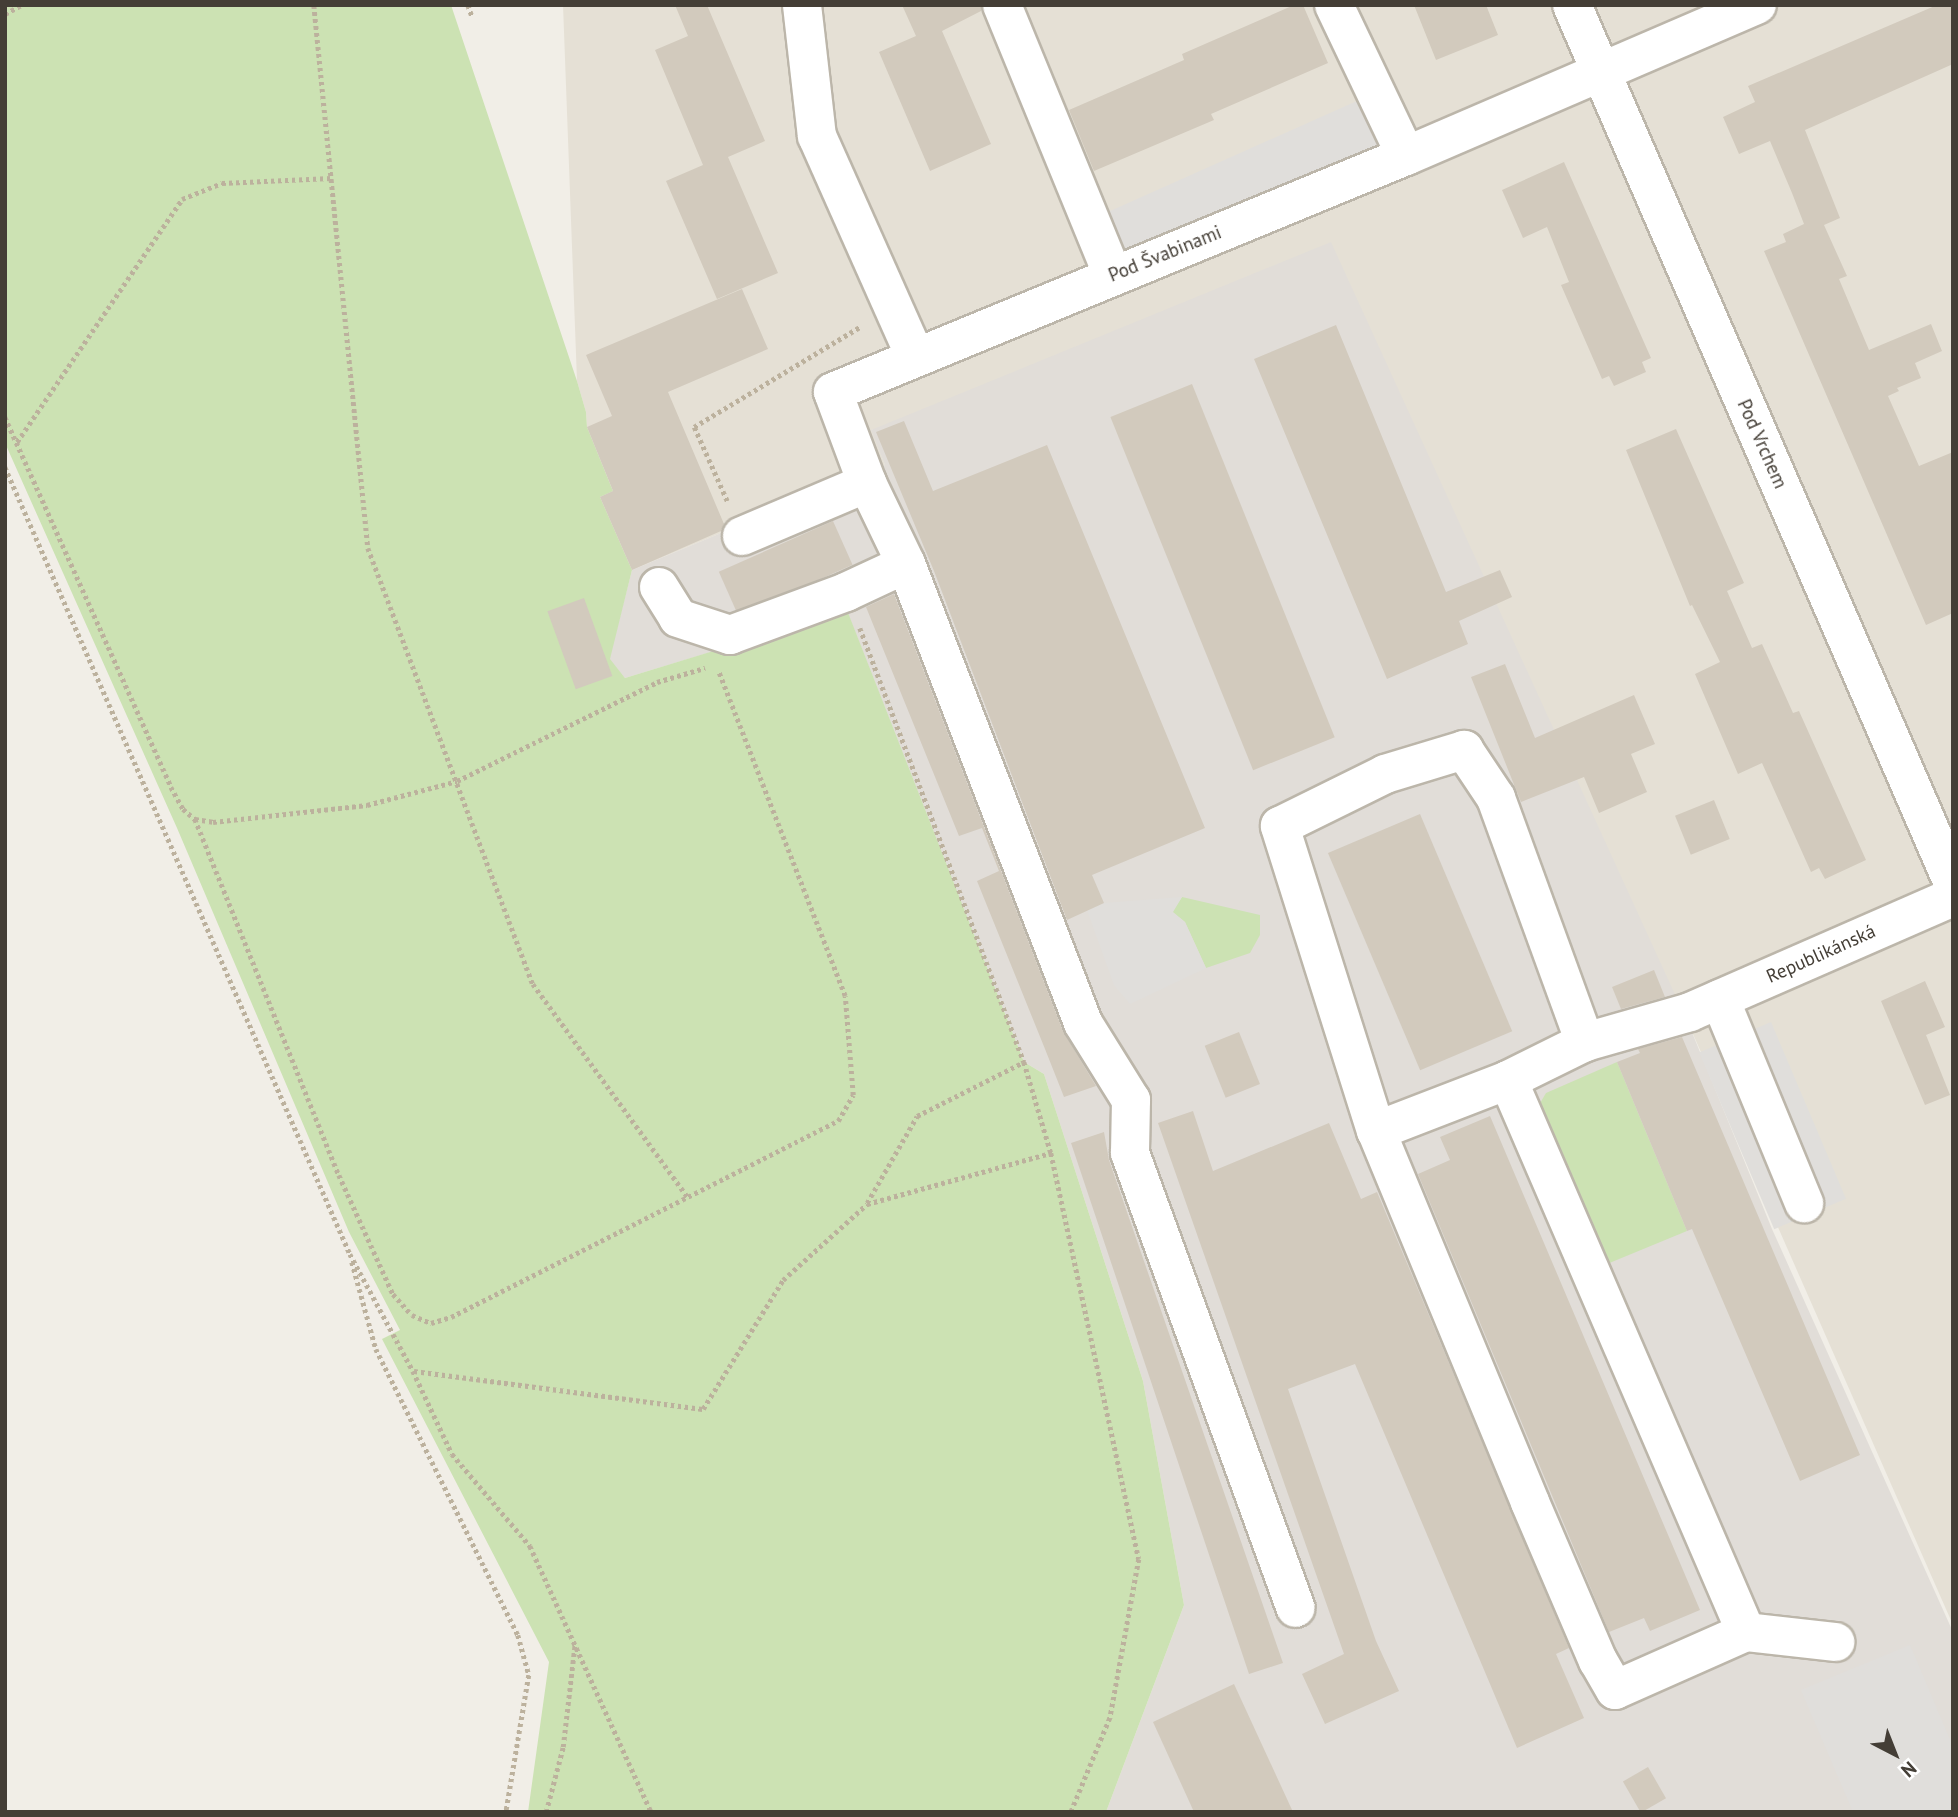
<!DOCTYPE html>
<meta charset="utf-8">
<style>
body{margin:0}
#map{position:relative;width:1958px;height:1817px;overflow:hidden;background:#f1eee7;font-family:"PT Sans",sans-serif}
div>[style]{position:absolute}
.residential>*{inset:0;background:#e5e0d5}
.industrial>*{inset:0;background:#e1ddd8}
.green>*{inset:0;background:#cce2b3}
.parking>*{inset:0;background:#e0dedb;transform-origin:0 0}
.building>*{inset:0;background:#d2cabd;transform-origin:0 0}
.path>*{height:4.5px;margin-top:-2.25px;transform-origin:0;background:repeating-linear-gradient(90deg,#bcb19d 0 3.5px,transparent 0 7px)}
.roads{filter:drop-shadow(2px 0 #bcb6aa) drop-shadow(-2px 0 #bcb6aa) drop-shadow(0 2px #bcb6aa) drop-shadow(0 -2px #bcb6aa)}
.minor>*{height:38px;margin:-19px;padding:0 19px;transform-origin:19px;border-radius:19px;background:#fff}
span{translate:-50% -50%;white-space:nowrap;text-align:center;line-height:1.15;-webkit-text-stroke:6px #fff;paint-order:stroke}
.street-label{font-size:19px;color:#443e36}
.frame{position:absolute;inset:0;border:7px solid #443e36;pointer-events:none}
.north{position:absolute;left:1860px;top:1719px;width:70px;height:70px;-webkit-text-stroke:5px #fff;paint-order:stroke;rotate:138deg;font-size:19px;font-weight:700;line-height:28px;text-align:center;color:#443e36}
.north::after{content:'';display:block;margin:auto;width:24px;height:32px;background:#443e36;clip-path:polygon(50% 0,100% 100%,50% 72%,0 100%)}
</style>
<div id="map">
<div class="residential">
<div style="clip-path:polygon(563px 5px,1953px 5px,1953px 1625px,1689px 1025px,872px 429px,885px 465px,632px 570px,600px 497px,613px 490px,587px 427px,586px 412px,577px 381px)"></div>
</div>
<div class="industrial">
<div style="clip-path:polygon(1331px 242px,1689px 1025px,1772px 1229px,1953px 1632px,1953px 1812px,1106px 1812px,1184px 1605px,1143px 1381px,1044px 1074px,1024px 1062px,847px 611px,625px 678px,609px 659px,632px 570px,885px 465px,871px 430px)"></div>
</div>
<div class="green">
<div style="clip-path:polygon(5px 5px,451px 5px,577px 381px,586px 412px,587px 427px,613px 491px,600px 497px,632px 570px,610px 659px,625px 678px,847px 610px,1024px 1062px,1044px 1074px,1143px 1381px,1184px 1605px,1106px 1812px,528px 1812px,549px 1662px,382px 1339px,400px 1330px,349px 1232px,177px 828px,5px 443px)"></div>
<div style="clip-path:polygon(1182px 897px,1260px 915px,1260px 935px,1250px 953px,1206px 968px,1185px 922px,1172px 912px)"></div>
<div style="clip-path:polygon(1617px 1062px,1687px 1231px,1607px 1264px,1539px 1105px,1546px 1093px)"></div>
</div>
<div class="parking">
<div style="clip-path:polygon(1377px 92px,1406px 156px,1113px 276px,1090px 220px)"></div>
<div style="clip-path:polygon(1182px 897px,1173px 912px,1185px 922px,1206px 968px,1130px 1004px,1114px 985px,1087px 910px,1104px 903px)"></div>
<div style="left:1771px;top:1022px;width:192px;height:78px;rotate:67deg"></div>
<div style="clip-path:polygon(1910px 1645px,1953px 1747px,1953px 1812px,1853px 1812px,1801px 1690px)"></div>
</div>
<div class="building">
<div style="clip-path:polygon(675px 5px,707px 5px,765px 141px,728px 157px,778px 273px,717px 299px,666px 181px,703px 165px,655px 50px,688px 36px)"></div>
<div style="clip-path:polygon(902px 5px,981px 5px,981px 11px,942px 31px,991px 144px,930px 171px,879px 52px,916px 36px)"></div>
<div style="clip-path:polygon(1294px 5px,1303px 5px,1328px 63px,1211px 114px,1214px 120px,1094px 171px,1069px 110px,1184px 60px,1182px 54px)"></div>
<div style="clip-path:polygon(1414px 5px,1486px 5px,1498px 35px,1436px 60px)"></div>
<div style="clip-path:polygon(1937px 5px,1953px 5px,1953px 64px,1805px 130px,1840px 218px,1824px 225px,1847px 276px,1839px 279px,1869px 350px,1931px 324px,1942px 351px,1915px 363px,1921px 378px,1897px 388px,1899px 391px,1888px 396px,1919px 466px,1953px 452px,1953px 613px,1926px 625px,1764px 251px,1786px 242px,1783px 234px,1804px 224px,1792px 193px,1770px 141px,1739px 154px,1723px 117px,1755px 102px,1748px 86px)"></div>
<div style="clip-path:polygon(1564px 162px,1651px 358px,1642px 362px,1646px 372px,1614px 386px,1609px 376px,1602px 379px,1561px 285px,1569px 282px,1547px 227px,1523px 238px,1502px 190px)"></div>
<div style="clip-path:polygon(742px 289px,768px 349px,668px 392px,724px 524px,721px 531px,632px 570px,600px 497px,613px 491px,587px 427px,612px 416px,586px 355px)"></div>
<div style="clip-path:polygon(1336px 325px,1446px 592px,1500px 570px,1512px 597px,1459px 621px,1468px 644px,1387px 679px,1254px 359px)"></div>
<div style="left:1192px;top:384px;width:381px;height:88px;rotate:68deg"></div>
<div style="clip-path:polygon(904px 421px,933px 491px,1047px 445px,1205px 828px,1092px 875px,1104px 903px,1067px 920px,934px 571px,876px 432px)"></div>
<div style="clip-path:polygon(1676px 429px,1744px 583px,1727px 591px,1752px 648px,1762px 644px,1793px 713px,1799px 711px,1866px 860px,1825px 879px,1819px 868px,1811px 872px,1762px 763px,1738px 774px,1695px 674px,1720px 662px,1692px 605px,1690px 606px,1626px 450px)"></div>
<div style="left:833px;top:521px;width:48px;height:125px;rotate:66deg"></div>
<div style="clip-path:polygon(894px 594px,1063px 1031px,1096px 1086px,1064px 1097px,1045px 1049px,977px 881px,999px 871px,982px 828px,959px 836px,866px 607px)"></div>
<div style="left:584px;top:598px;width:83px;height:39px;rotate:70deg"></div>
<div style="clip-path:polygon(1505px 664px,1535px 738px,1634px 695px,1655px 744px,1631px 754px,1647px 792px,1599px 813px,1584px 777px,1521px 802px,1471px 677px)"></div>
<div style="left:1714px;top:800px;width:42px;height:42px;rotate:68deg"></div>
<div style="left:1420px;top:814px;width:236px;height:100px;rotate:67deg"></div>
<div style="clip-path:polygon(1654px 970px,1665px 997px,1621px 1009px,1612px 987px)"></div>
<div style="clip-path:polygon(1925px 981px,1945px 1027px,1926px 1035px,1950px 1095px,1925px 1105px,1881px 1001px)"></div>
<div style="left:1239px;top:1032px;width:56px;height:37px;rotate:68deg"></div>
<div style="clip-path:polygon(1682px 1037px,1860px 1455px,1800px 1481px,1692px 1229px,1687px 1231px,1617px 1062px,1640px 1053px,1638px 1049px)"></div>
<div style="clip-path:polygon(1193px 1111px,1213px 1171px,1329px 1123px,1361px 1199px,1377px 1192px,1569px 1648px,1556px 1654px,1584px 1718px,1517px 1748px,1355px 1364px,1288px 1389px,1376px 1641px,1399px 1691px,1325px 1724px,1302px 1674px,1344px 1654px,1158px 1123px)"></div>
<div style="clip-path:polygon(1490px 1116px,1700px 1610px,1650px 1631px,1644px 1618px,1609px 1632px,1418px 1174px,1450px 1160px,1440px 1137px)"></div>
<div style="clip-path:polygon(1104px 1132px,1109px 1160px,1283px 1663px,1249px 1674px,1071px 1143px)"></div>
<div style="clip-path:polygon(1234px 1684px,1293px 1812px,1194px 1812px,1153px 1722px)"></div>
<div style="left:1648px;top:1767px;width:36px;height:29px;rotate:60deg"></div>
</div>
<div class="path">
<div style="left:314px;top:5px;width:546px;rotate:84.32deg"></div>
<div style="left:368px;top:548px;width:466px;rotate:69.3deg"></div>
<div style="left:533px;top:984px;width:263px;rotate:54deg"></div>
<div style="left:468px;top:5px;width:12px;rotate:70deg"></div>
<div style="left:5px;top:14px;width:18px;rotate:-29deg"></div>
<div style="left:5px;top:417px;width:406px;rotate:65.8deg"></div>
<div style="left:171px;top:787px;width:25px;rotate:61deg"></div>
<div style="left:183px;top:809px;width:16px;rotate:40deg"></div>
<div style="left:195px;top:819px;width:18px;rotate:9deg"></div>
<div style="left:213px;top:822px;width:155px;rotate:-6.3deg"></div>
<div style="left:367px;top:805px;width:93px;rotate:-14.9deg"></div>
<div style="left:457px;top:781px;width:223px;rotate:-26.3deg"></div>
<div style="left:657px;top:682px;width:50px;rotate:-16.3deg"></div>
<div style="left:17px;top:442px;width:294px;rotate:-55.8deg"></div>
<div style="left:182px;top:199px;width:43px;rotate:-21.8deg"></div>
<div style="left:222px;top:183px;width:109px;rotate:-2.6deg"></div>
<div style="left:5px;top:467px;width:859px;rotate:66.33deg"></div>
<div style="left:350px;top:1254px;width:133px;rotate:61.7deg"></div>
<div style="left:413px;top:1371px;width:92px;rotate:64.8deg"></div>
<div style="left:452px;top:1454px;width:121px;rotate:49.7deg"></div>
<div style="left:530px;top:1546px;width:292px;rotate:65.5deg"></div>
<div style="left:727px;top:501px;width:81px;rotate:-114deg"></div>
<div style="left:694px;top:427px;width:194px;rotate:-31.1deg"></div>
<div style="left:860px;top:628px;width:464px;rotate:69.3deg"></div>
<div style="left:1024px;top:1062px;width:95px;rotate:73.5deg"></div>
<div style="left:1051px;top:1153px;width:415px;rotate:77.8deg"></div>
<div style="left:1139px;top:1559px;width:162px;rotate:100.3deg"></div>
<div style="left:1110px;top:1718px;width:102px;rotate:112.5deg"></div>
<div style="left:195px;top:819px;width:384px;rotate:68deg"></div>
<div style="left:339px;top:1175px;width:131px;rotate:65.6deg"></div>
<div style="left:393px;top:1294px;width:28px;rotate:48deg"></div>
<div style="left:412px;top:1315px;width:21px;rotate:23deg"></div>
<div style="left:431px;top:1323px;width:21px;rotate:-17deg"></div>
<div style="left:451px;top:1317px;width:434px;rotate:-26.9deg"></div>
<div style="left:838px;top:1121px;width:30px;rotate:-60deg"></div>
<div style="left:853px;top:1095px;width:99px;rotate:-94.6deg"></div>
<div style="left:845px;top:996px;width:348px;rotate:-111.3deg"></div>
<div style="left:867px;top:1203px;width:100px;rotate:-60.1deg"></div>
<div style="left:917px;top:1116px;width:120px;rotate:-26.8deg"></div>
<div style="left:352px;top:1262px;width:90px;rotate:74.6deg"></div>
<div style="left:376px;top:1349px;width:319px;rotate:63.6deg"></div>
<div style="left:518px;top:1635px;width:41px;rotate:74.6deg"></div>
<div style="left:529px;top:1675px;width:139px;rotate:99.5deg"></div>
<div style="left:414px;top:1371px;width:291px;rotate:7.5deg"></div>
<div style="left:703px;top:1409px;width:152px;rotate:-58.2deg"></div>
<div style="left:783px;top:1280px;width:113px;rotate:-42.1deg"></div>
<div style="left:867px;top:1204px;width:191px;rotate:-15.5deg"></div>
<div style="left:546px;top:1812px;width:67px;rotate:-75.3deg"></div>
<div style="left:563px;top:1747px;width:104px;rotate:-83.4deg"></div>
</div>
<div class="roads">
<div class="minor">
<div style="left:802px;top:5px;width:132px;rotate:83.5deg"></div>
<div style="left:817px;top:136px;width:241px;rotate:66deg"></div>
<div style="left:1002px;top:5px;width:293px;rotate:67.7deg"></div>
<div style="left:1334px;top:5px;width:167px;rotate:64.5deg"></div>
<div style="left:1572px;top:5px;width:957px;rotate:66.54deg"></div>
<div style="left:742px;top:536px;width:136px;rotate:-23deg"></div>
<div style="left:906px;top:564px;width:492px;rotate:68.9deg"></div>
<div style="left:1083px;top:1023px;width:91px;rotate:58.1deg"></div>
<div style="left:1131px;top:1100px;width:53px;rotate:91.1deg"></div>
<div style="left:1130px;top:1153px;width:484px;rotate:70deg"></div>
<div style="left:659px;top:587px;width:36px;rotate:58deg"></div>
<div style="left:678px;top:618px;width:55px;rotate:18.1deg"></div>
<div style="left:730px;top:635px;width:124px;rotate:-20.3deg"></div>
<div style="left:846px;top:592px;width:66px;rotate:-25deg"></div>
<div style="left:906px;top:564px;width:90px;rotate:-115.7deg"></div>
<div style="left:867px;top:483px;width:97px;rotate:-110.5deg"></div>
<div style="left:833px;top:392px;width:620px;rotate:-22.39deg"></div>
<div style="left:1406px;top:156px;width:382px;rotate:-23.3deg"></div>
<div style="left:1720px;top:999px;width:221px;rotate:67.6deg"></div>
<div style="left:1508px;top:1080px;width:601px;rotate:66.68deg"></div>
<div style="left:1746px;top:1632px;width:143px;rotate:156.1deg"></div>
<div style="left:1615px;top:1690px;width:34px;rotate:-120deg"></div>
<div style="left:1598px;top:1661px;width:173px;rotate:-113.2deg"></div>
<div style="left:1530px;top:1502px;width:402px;rotate:-112.5deg"></div>
<div style="left:1376px;top:1131px;width:320px;rotate:-107.5deg"></div>
<div style="left:1280px;top:826px;width:117px;rotate:-26.3deg"></div>
<div style="left:1385px;top:774px;width:83px;rotate:-16.9deg"></div>
<div style="left:1464px;top:750px;width:58px;rotate:56.3deg"></div>
<div style="left:1496px;top:798px;width:260px;rotate:70deg"></div>
<div style="left:1376px;top:1131px;width:142px;rotate:-21.1deg"></div>
<div style="left:1508px;top:1080px;width:86px;rotate:-26.3deg"></div>
<div style="left:1585px;top:1042px;width:109px;rotate:-15.9deg"></div>
<div style="left:1690px;top:1012px;width:287px;rotate:-23.6deg"></div>
<div style="left:1746px;top:1632px;width:90px;rotate:6.4deg"></div>
</div>
</div>
<div class="street-label">
<span style="left:1165px;top:254px;rotate:-22deg">Pod Švabinami</span>
<span style="left:1762px;top:444px;rotate:66deg">Pod Vrchem</span>
<span style="left:1821px;top:954px;rotate:-24deg">Republikánská</span>
</div>
<div class="frame"></div>
<div class="north">N</div>
</div>
